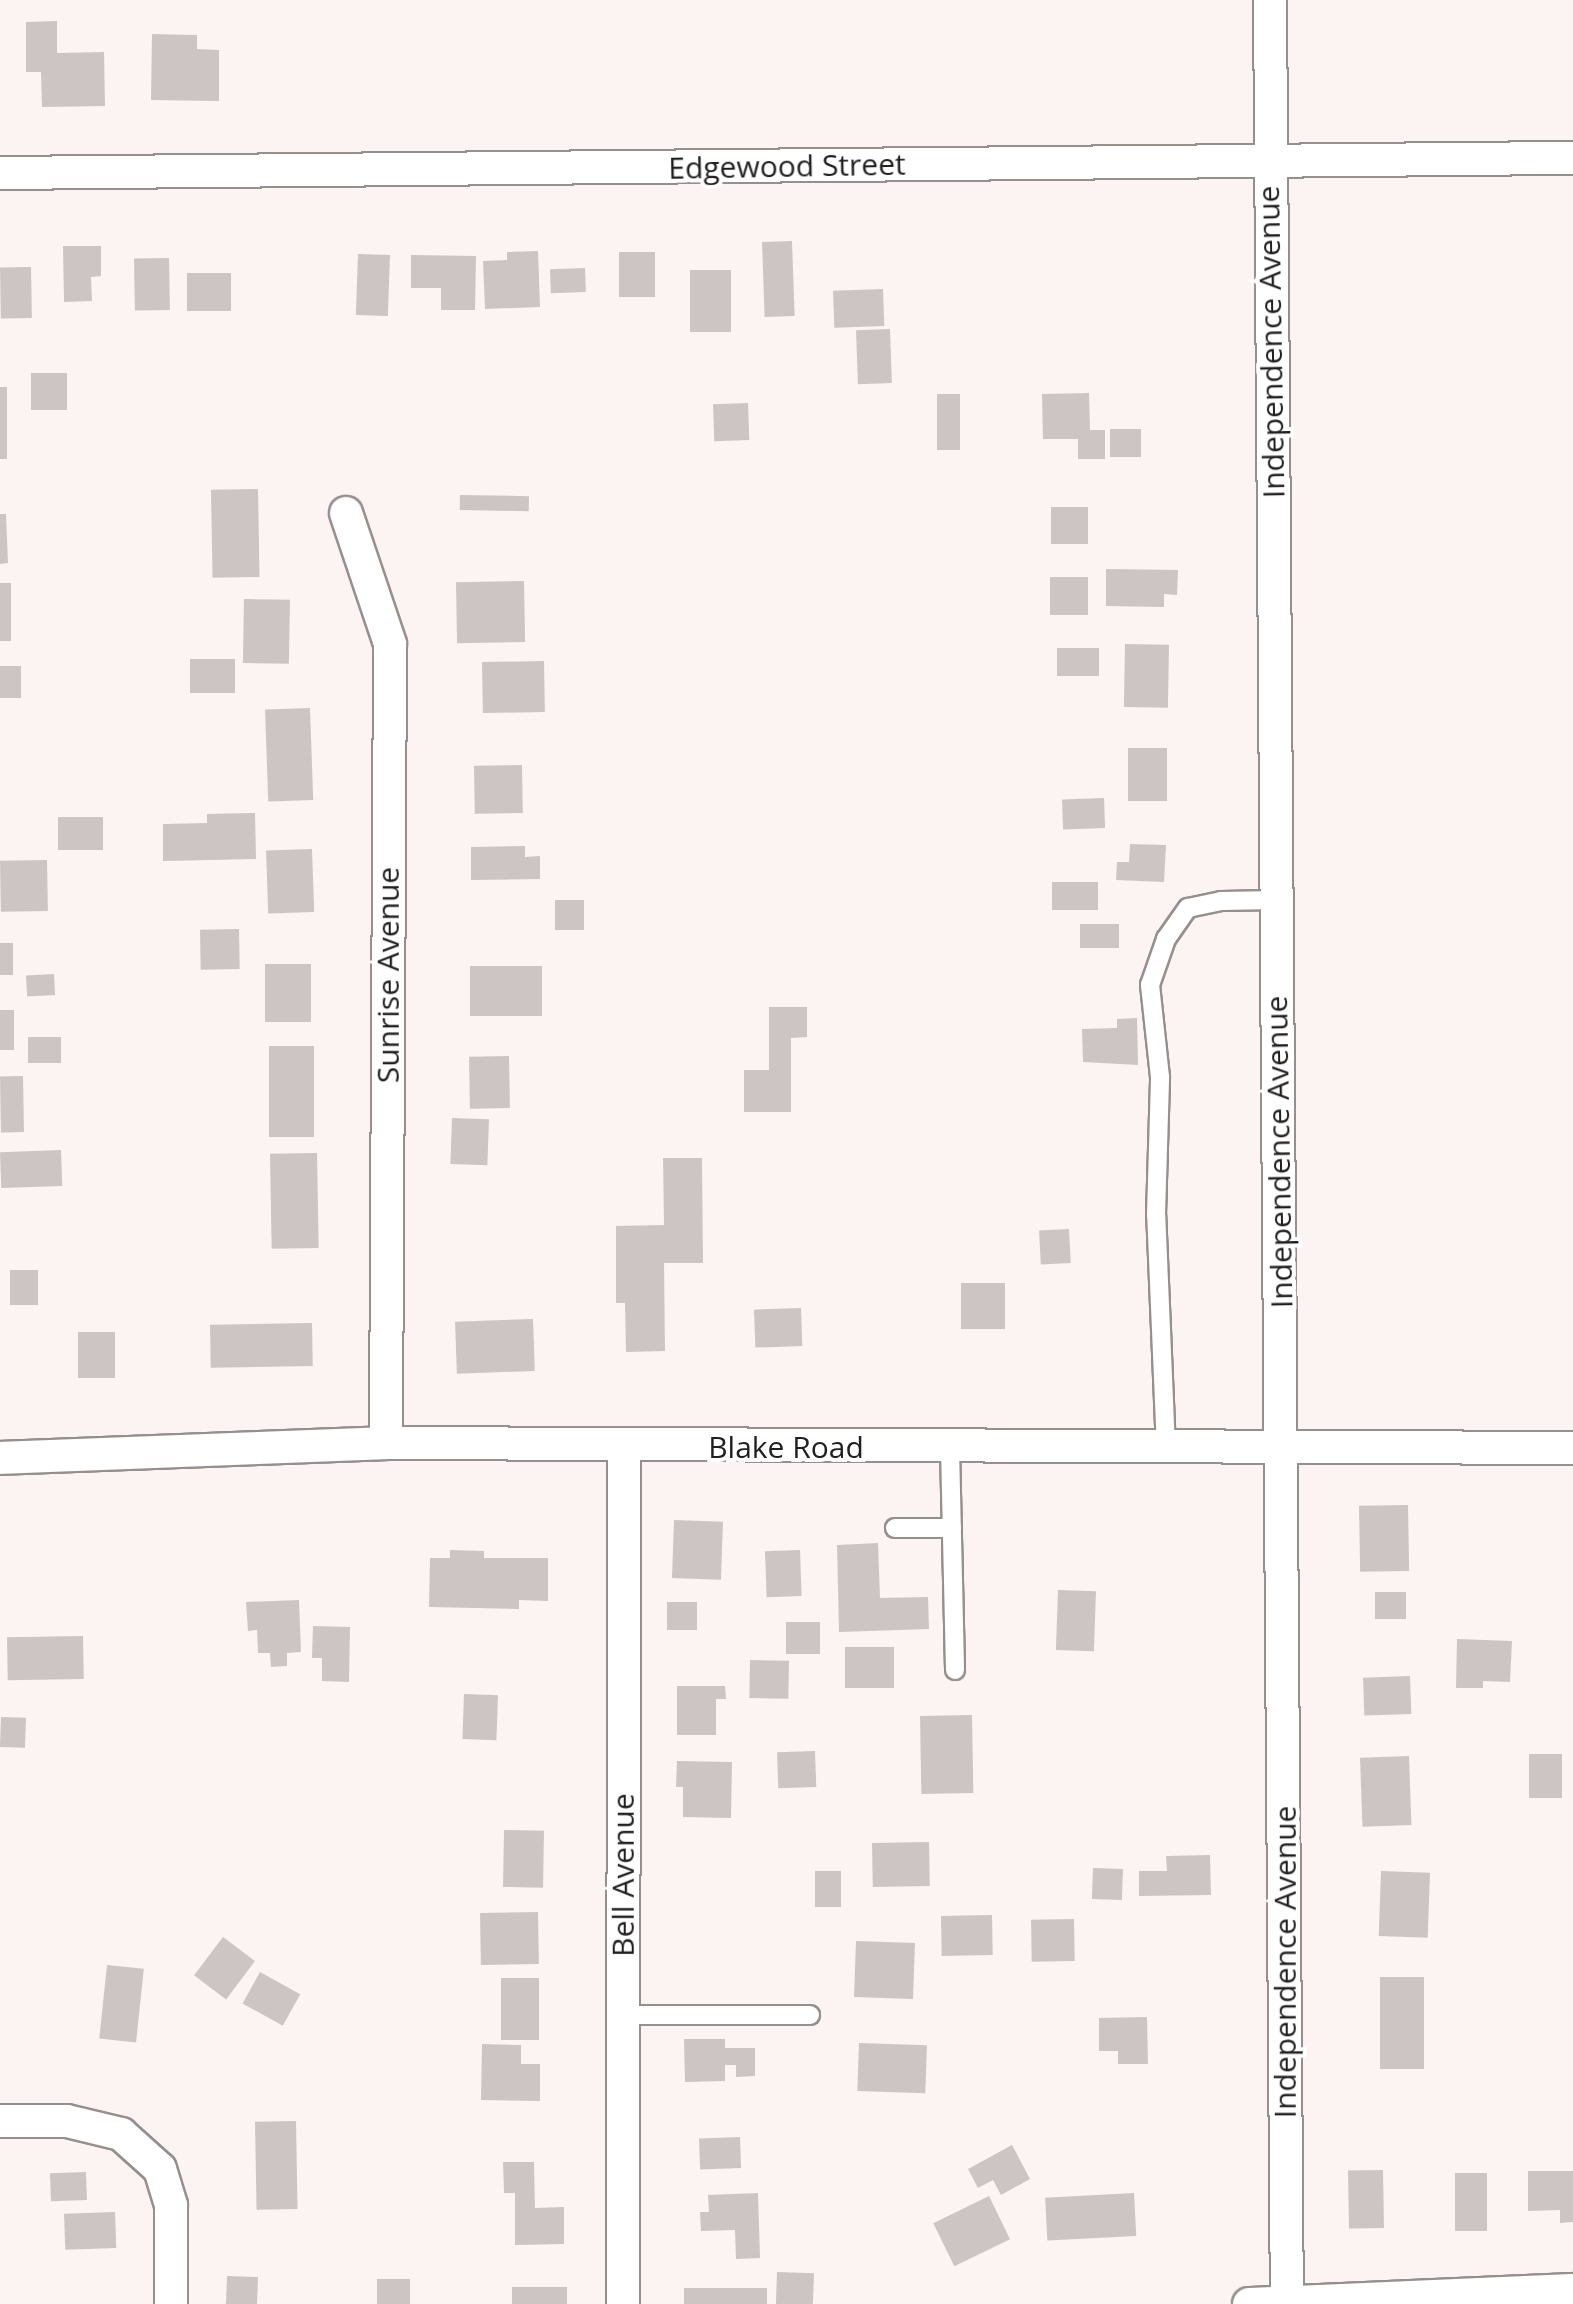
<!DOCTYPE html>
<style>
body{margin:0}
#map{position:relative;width:1573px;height:2304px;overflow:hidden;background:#fbf4f2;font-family:"Open Sans",sans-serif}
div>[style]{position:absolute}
.building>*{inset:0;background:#ccc5c3;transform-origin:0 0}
.roads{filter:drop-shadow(2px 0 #96908d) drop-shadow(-2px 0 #96908d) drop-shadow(0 2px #96908d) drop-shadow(0 -2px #96908d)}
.lane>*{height:18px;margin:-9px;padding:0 9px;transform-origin:9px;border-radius:9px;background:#fff}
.street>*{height:32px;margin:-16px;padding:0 16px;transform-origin:16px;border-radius:16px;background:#fff}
span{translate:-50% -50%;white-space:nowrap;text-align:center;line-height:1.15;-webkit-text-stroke:8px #fff;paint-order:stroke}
.street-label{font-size:30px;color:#211f1e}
</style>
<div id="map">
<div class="building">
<div style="clip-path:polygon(57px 21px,57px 53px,104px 52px,105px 106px,42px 107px,41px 72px,26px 72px,26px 22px)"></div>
<div style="clip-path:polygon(152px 34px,197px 35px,197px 49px,219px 50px,219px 101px,151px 100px)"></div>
<div style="left:792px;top:241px;width:75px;height:30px;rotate:88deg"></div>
<div style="clip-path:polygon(63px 246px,101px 246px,101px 276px,91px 277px,92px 301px,64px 302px)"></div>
<div style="clip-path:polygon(538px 251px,540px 307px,485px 309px,483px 261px,507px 260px,507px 252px)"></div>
<div style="left:619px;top:252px;width:36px;height:45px"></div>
<div style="left:358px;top:254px;width:32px;height:61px;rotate:2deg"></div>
<div style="clip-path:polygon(411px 255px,476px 256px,475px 310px,441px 310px,441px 288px,411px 288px)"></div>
<div style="left:169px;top:258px;width:52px;height:35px;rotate:89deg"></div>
<div style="left:31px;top:267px;width:51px;height:31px;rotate:89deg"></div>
<div style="left:585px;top:268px;width:24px;height:35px;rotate:88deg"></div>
<div style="left:690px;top:270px;width:41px;height:62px"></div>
<div style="left:187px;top:273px;width:44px;height:38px"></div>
<div style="left:883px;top:289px;width:37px;height:50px;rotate:88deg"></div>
<div style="left:890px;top:329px;width:54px;height:34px;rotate:88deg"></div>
<div style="left:31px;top:373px;width:36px;height:37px"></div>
<div style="left:0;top:387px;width:7px;height:72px"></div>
<div style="clip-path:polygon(1089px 393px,1090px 430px,1105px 430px,1105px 459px,1078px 459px,1078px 439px,1043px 439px,1042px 394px)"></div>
<div style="left:937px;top:394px;width:23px;height:56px"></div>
<div style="left:748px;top:403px;width:37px;height:35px;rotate:88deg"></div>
<div style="left:1110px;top:429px;width:31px;height:28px"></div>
<div style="left:258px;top:489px;width:88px;height:47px;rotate:89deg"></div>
<div style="left:460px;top:495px;width:69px;height:15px;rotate:1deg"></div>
<div style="left:1051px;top:507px;width:37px;height:37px"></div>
<div style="clip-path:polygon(0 514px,6px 514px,8px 563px,0 564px)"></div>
<div style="clip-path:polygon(1106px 569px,1178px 570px,1177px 595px,1164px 594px,1164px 607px,1106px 606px)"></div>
<div style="left:1050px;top:577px;width:38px;height:38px"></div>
<div style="left:524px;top:581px;width:61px;height:68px;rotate:89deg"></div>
<div style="left:0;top:583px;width:11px;height:58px"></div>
<div style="left:244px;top:599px;width:46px;height:64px;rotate:1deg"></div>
<div style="left:1125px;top:644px;width:44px;height:63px;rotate:1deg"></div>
<div style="left:1099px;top:648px;width:28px;height:42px;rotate:90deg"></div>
<div style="left:190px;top:659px;width:45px;height:34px"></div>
<div style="left:544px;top:661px;width:51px;height:62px;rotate:89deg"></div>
<div style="left:0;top:666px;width:21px;height:32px"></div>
<div style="left:310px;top:708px;width:92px;height:45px;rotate:88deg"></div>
<div style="left:1128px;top:748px;width:39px;height:53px"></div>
<div style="left:522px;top:765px;width:48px;height:48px;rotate:89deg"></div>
<div style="left:1104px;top:798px;width:30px;height:42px;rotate:88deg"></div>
<div style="clip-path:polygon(255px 813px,256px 859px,163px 861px,163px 824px,207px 823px,207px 814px)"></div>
<div style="left:103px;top:817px;width:33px;height:45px;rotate:90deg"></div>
<div style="clip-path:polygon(1130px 844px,1166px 845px,1164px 882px,1116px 880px,1117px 862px,1129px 862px)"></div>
<div style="clip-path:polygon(525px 846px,525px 857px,540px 856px,540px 879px,471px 880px,471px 847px)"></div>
<div style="left:312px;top:849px;width:63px;height:46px;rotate:88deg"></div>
<div style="left:47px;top:860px;width:51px;height:47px;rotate:89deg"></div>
<div style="left:1052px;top:882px;width:46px;height:28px"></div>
<div style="left:555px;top:900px;width:29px;height:30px"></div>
<div style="left:1119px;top:924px;width:24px;height:39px;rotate:90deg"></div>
<div style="left:239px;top:929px;width:40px;height:39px;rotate:89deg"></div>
<div style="left:0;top:943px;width:13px;height:32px"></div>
<div style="left:265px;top:964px;width:46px;height:58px"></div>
<div style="left:542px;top:966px;width:50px;height:72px;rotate:90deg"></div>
<div style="left:54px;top:974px;width:21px;height:28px;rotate:87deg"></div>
<div style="clip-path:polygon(769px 1007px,807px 1007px,807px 1037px,791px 1038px,791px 1112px,744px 1112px,744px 1070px,769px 1070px)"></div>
<div style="left:0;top:1010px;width:14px;height:40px"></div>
<div style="clip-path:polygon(1137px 1018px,1138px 1065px,1083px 1062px,1082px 1029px,1117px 1028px,1117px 1019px)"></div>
<div style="left:28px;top:1037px;width:33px;height:26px"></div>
<div style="left:269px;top:1046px;width:45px;height:91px"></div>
<div style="left:509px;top:1056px;width:52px;height:40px;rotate:89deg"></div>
<div style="left:23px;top:1076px;width:56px;height:23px;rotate:89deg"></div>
<div style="left:452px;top:1118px;width:37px;height:46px;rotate:2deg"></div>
<div style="left:61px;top:1150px;width:36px;height:61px;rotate:88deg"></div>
<div style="left:317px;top:1153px;width:95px;height:47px;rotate:89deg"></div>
<div style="clip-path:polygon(663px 1158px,702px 1158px,703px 1263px,664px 1263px,665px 1351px,626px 1352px,625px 1303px,616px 1303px,616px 1226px,664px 1225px)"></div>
<div style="left:1069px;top:1229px;width:34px;height:30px;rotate:87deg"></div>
<div style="left:10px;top:1270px;width:28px;height:35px"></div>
<div style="left:961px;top:1283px;width:44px;height:46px"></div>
<div style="left:801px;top:1308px;width:38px;height:47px;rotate:88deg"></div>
<div style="left:533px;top:1319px;width:52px;height:78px;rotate:88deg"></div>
<div style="left:312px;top:1323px;width:43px;height:102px;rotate:89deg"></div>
<div style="left:78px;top:1332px;width:37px;height:46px"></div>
<div style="left:1408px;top:1505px;width:66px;height:49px;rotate:89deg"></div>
<div style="left:674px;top:1520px;width:49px;height:58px;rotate:2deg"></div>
<div style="clip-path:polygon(878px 1543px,880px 1598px,928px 1597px,929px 1629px,839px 1632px,837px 1545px)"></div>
<div style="clip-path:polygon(450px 1550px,484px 1551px,484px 1558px,548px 1558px,548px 1601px,519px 1600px,519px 1609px,429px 1607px,430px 1558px,450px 1558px)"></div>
<div style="left:800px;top:1550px;width:46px;height:35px;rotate:88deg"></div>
<div style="left:1058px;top:1590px;width:38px;height:60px;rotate:2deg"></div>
<div style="left:1375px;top:1592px;width:31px;height:27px"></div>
<div style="clip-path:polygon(299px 1600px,301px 1652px,287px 1653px,287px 1666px,271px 1667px,270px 1653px,258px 1653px,257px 1630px,248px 1631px,246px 1602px)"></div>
<div style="left:667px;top:1602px;width:30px;height:28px"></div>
<div style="left:786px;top:1622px;width:34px;height:32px"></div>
<div style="clip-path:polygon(313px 1626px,350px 1627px,349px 1682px,322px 1681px,322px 1658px,312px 1658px)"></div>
<div style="left:83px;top:1636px;width:43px;height:76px;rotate:89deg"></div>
<div style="clip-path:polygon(1457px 1639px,1512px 1641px,1510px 1682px,1483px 1681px,1483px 1688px,1456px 1688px)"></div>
<div style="left:845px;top:1647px;width:49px;height:41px"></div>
<div style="left:750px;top:1660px;width:39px;height:38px;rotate:1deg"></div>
<div style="left:1410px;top:1676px;width:38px;height:47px;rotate:88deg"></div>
<div style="clip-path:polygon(677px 1686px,725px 1686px,726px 1699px,716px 1699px,716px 1735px,677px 1735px)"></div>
<div style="left:464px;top:1694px;width:34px;height:45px;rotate:2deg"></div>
<div style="left:972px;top:1715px;width:78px;height:52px;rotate:89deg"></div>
<div style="left:1px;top:1717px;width:25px;height:30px;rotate:2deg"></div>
<div style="left:815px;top:1751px;width:36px;height:38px;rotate:88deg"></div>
<div style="left:1562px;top:1754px;width:44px;height:33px;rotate:90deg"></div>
<div style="left:1409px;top:1756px;width:69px;height:49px;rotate:88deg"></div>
<div style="clip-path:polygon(677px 1761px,732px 1762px,731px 1818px,683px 1817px,683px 1787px,676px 1787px)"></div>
<div style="left:504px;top:1830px;width:40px;height:57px;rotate:1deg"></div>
<div style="left:929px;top:1842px;width:44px;height:57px;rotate:89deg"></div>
<div style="clip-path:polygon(1210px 1855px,1211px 1895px,1139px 1896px,1139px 1871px,1167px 1871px,1166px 1856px)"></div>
<div style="left:1093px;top:1868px;width:30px;height:31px;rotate:2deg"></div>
<div style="left:815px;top:1871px;width:26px;height:36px"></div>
<div style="left:1381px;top:1871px;width:49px;height:65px;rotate:2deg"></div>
<div style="left:538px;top:1912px;width:52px;height:58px;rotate:89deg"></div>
<div style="left:992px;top:1915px;width:40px;height:51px;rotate:89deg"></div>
<div style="left:1074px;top:1919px;width:42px;height:43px;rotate:89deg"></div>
<div style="left:223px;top:1937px;width:40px;height:48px;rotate:37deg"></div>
<div style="left:856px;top:1941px;width:59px;height:56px;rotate:2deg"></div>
<div style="left:107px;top:1965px;width:37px;height:74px;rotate:6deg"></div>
<div style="left:260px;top:1972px;width:46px;height:36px;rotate:29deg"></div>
<div style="left:1380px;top:1977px;width:44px;height:92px"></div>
<div style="left:501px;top:1978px;width:38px;height:62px"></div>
<div style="clip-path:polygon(1147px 2017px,1148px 2064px,1118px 2064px,1118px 2051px,1099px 2051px,1099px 2018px)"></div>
<div style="clip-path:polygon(684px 2039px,725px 2039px,725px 2048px,755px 2048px,755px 2076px,736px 2077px,736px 2065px,725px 2065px,725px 2081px,685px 2082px)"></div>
<div style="left:859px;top:2043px;width:68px;height:48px;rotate:2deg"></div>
<div style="clip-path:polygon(482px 2044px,521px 2045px,521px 2064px,540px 2064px,540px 2101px,481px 2100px)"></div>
<div style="left:296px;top:2121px;width:88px;height:41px;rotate:89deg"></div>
<div style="left:740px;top:2137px;width:31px;height:41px;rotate:88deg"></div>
<div style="clip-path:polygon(1012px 2145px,1030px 2179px,1001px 2195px,993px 2180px,978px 2188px,968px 2169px)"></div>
<div style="clip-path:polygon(503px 2162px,534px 2162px,535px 2208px,564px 2207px,564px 2244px,515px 2245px,515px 2193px,504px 2193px)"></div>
<div style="left:1383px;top:2170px;width:58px;height:35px;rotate:89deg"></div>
<div style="clip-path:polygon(1528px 2171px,1573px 2171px,1573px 2222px,1560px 2223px,1560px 2210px,1528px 2211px)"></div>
<div style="left:86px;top:2172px;width:28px;height:36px;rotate:88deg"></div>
<div style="left:1455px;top:2173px;width:32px;height:58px"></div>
<div style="clip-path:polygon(758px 2193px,760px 2258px,736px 2259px,735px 2230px,701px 2231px,700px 2212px,709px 2212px,708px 2195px)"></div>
<div style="left:1134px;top:2193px;width:43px;height:89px;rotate:87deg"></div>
<div style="left:989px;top:2196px;width:48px;height:62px;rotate:64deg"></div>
<div style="left:115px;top:2212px;width:36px;height:51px;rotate:88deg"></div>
<div style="left:777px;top:2272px;width:37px;height:32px;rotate:2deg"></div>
<div style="left:227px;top:2276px;width:31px;height:28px;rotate:2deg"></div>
<div style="left:410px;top:2279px;width:25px;height:33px;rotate:90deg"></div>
<div style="left:512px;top:2287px;width:55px;height:17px"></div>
<div style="left:767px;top:2288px;width:16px;height:83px;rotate:90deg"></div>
</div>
<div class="roads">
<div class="lane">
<div style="left:950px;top:1448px;width:222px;rotate:88.7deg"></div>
<div style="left:1166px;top:1449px;width:234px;rotate:-92.4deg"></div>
<div style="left:1156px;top:1215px;width:138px;rotate:-88.3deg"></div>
<div style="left:1160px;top:1077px;width:93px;rotate:-96.2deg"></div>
<div style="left:1150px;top:985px;width:49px;rotate:-70.8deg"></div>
<div style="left:1166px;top:939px;width:38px;rotate:-55deg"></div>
<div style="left:1188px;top:908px;width:34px;rotate:-12deg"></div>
<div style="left:1221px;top:901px;width:55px;rotate:-1deg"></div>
<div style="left:895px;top:1528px;width:57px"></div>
<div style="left:623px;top:2015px;width:187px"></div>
</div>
<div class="street">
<div style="left:1270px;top:0;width:2304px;rotate:89.58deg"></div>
<div style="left:0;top:173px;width:1573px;rotate:-0.55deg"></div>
<div style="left:346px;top:513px;width:138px;rotate:71.4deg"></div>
<div style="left:390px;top:644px;width:799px;rotate:90.29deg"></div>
<div style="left:0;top:1458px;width:386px;rotate:-2.2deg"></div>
<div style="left:386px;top:1443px;width:1187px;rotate:0.24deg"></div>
<div style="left:0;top:2121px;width:67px"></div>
<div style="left:67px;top:2121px;width:56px;rotate:13.5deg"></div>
<div style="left:121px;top:2134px;width:52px;rotate:41.9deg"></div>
<div style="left:160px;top:2169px;width:38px;rotate:73deg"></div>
<div style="left:171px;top:2205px;width:99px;rotate:90deg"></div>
<div style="left:623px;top:2304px;width:858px;rotate:-89.93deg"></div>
<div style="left:1249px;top:2304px;width:324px;rotate:-2.5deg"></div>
</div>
</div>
<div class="street-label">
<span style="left:787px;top:166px;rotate:-1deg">Edgewood Street</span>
<span style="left:1271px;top:342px;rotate:-91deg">Independence Avenue</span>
<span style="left:388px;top:975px;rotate:-90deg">Sunrise Avenue</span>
<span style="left:1279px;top:1152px;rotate:-91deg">Independence Avenue</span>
<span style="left:786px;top:1447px">Blake Road</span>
<span style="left:623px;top:1875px;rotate:-90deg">Bell Avenue</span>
<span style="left:1285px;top:1962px;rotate:-90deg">Independence Avenue</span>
</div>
</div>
